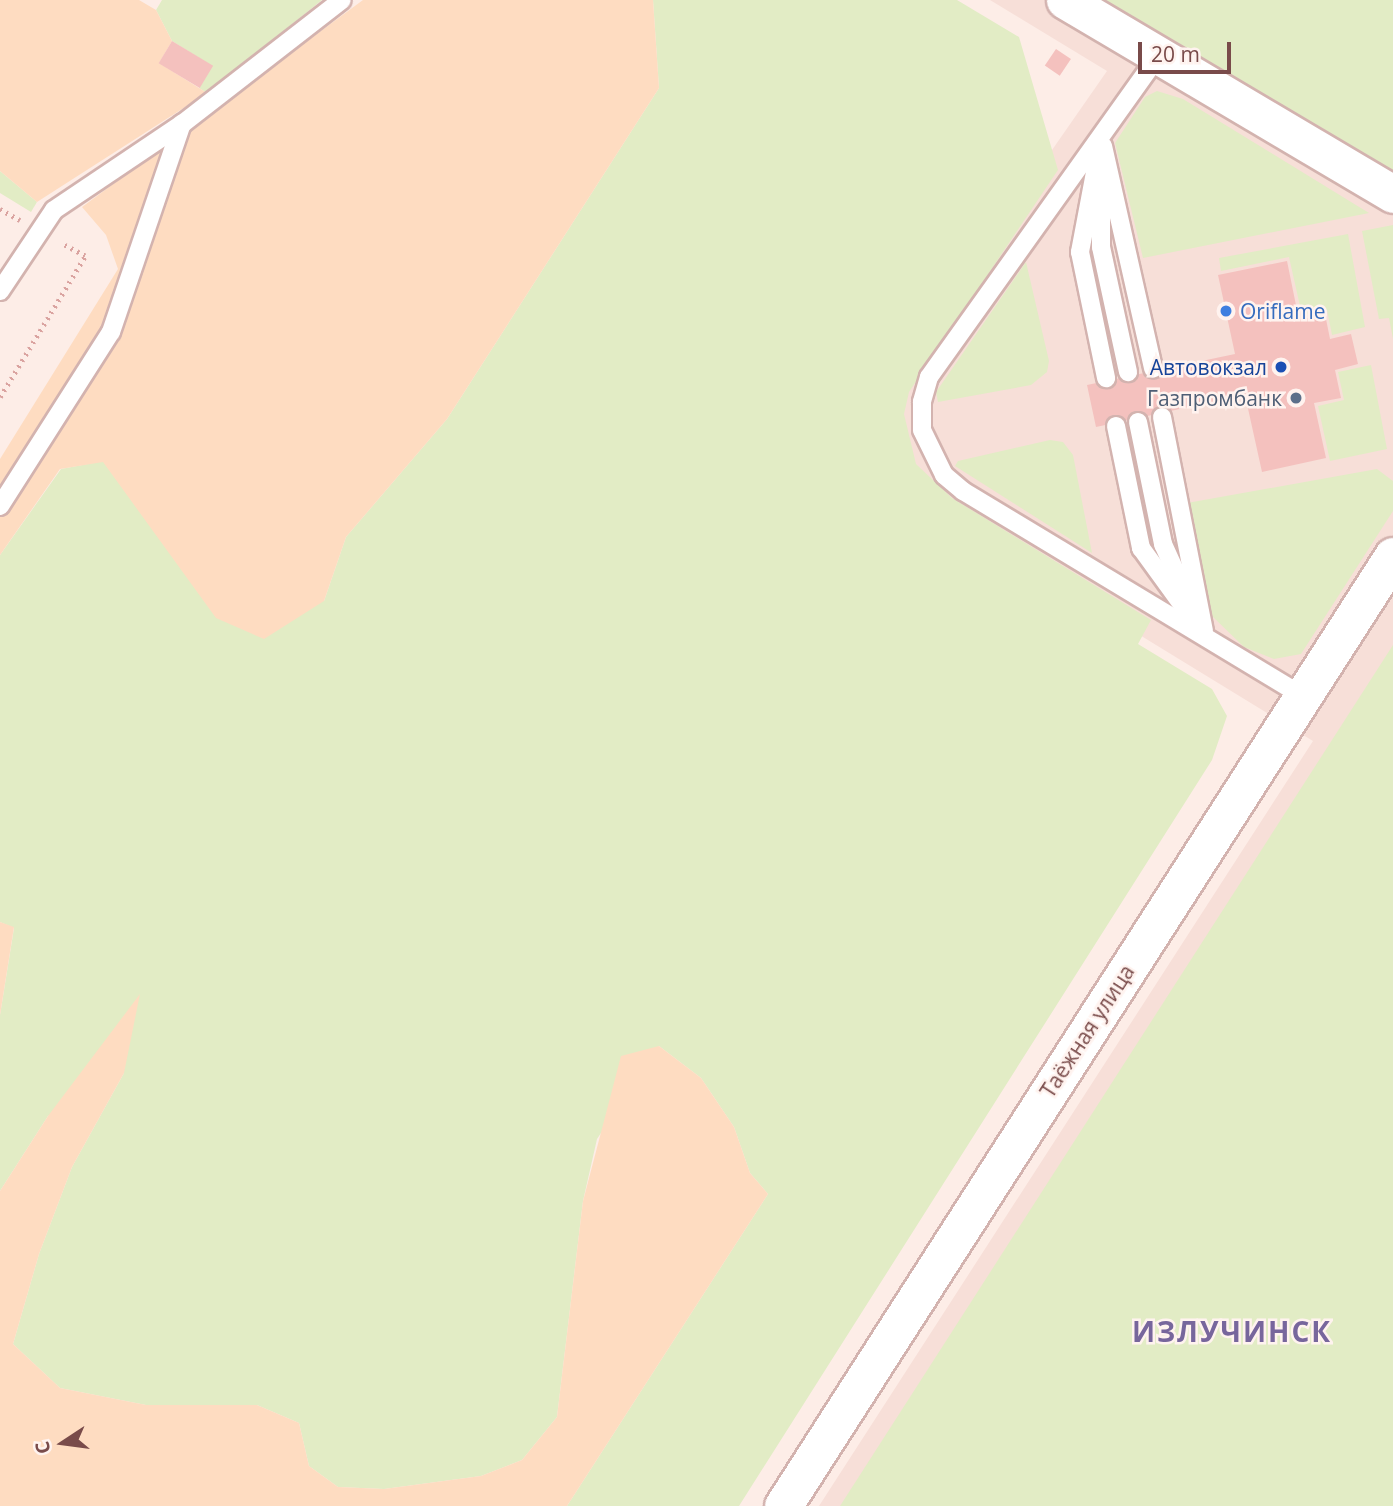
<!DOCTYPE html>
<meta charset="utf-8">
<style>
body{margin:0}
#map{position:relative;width:1393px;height:1506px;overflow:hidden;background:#fdede7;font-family:"Open Sans",sans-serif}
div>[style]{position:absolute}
.residential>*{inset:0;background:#f7dfd8}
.green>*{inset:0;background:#e2ecc5}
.sand>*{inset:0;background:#fedcc1}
.building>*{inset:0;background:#f4c1be;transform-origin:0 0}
.path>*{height:4.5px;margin-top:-2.25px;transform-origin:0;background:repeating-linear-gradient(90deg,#daa3a0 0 2px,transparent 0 7px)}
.roads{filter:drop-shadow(2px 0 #d3b3af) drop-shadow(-2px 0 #d3b3af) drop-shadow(0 2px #d3b3af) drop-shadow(0 -2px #d3b3af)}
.service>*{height:18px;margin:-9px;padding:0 9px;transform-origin:9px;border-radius:9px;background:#fff}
.minor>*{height:37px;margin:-18.5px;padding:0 18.5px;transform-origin:18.5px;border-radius:18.5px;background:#fff}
.dots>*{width:19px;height:19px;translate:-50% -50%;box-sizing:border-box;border:4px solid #fff3ef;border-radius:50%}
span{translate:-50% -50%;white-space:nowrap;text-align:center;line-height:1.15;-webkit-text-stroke:5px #fff3ef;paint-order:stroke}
.shop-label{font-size:21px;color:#366cbe}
.left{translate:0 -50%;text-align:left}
.transit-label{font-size:21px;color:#164399}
.right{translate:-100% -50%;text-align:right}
.service-label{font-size:21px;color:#4e5e75}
.street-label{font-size:21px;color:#794b4a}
.district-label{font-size:28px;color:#77669c;font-weight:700;letter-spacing:2px}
.north{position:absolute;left:28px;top:1408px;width:70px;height:70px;-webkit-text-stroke:5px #fff3ef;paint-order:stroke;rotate:257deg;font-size:19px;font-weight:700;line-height:28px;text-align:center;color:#794b4a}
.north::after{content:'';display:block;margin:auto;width:24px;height:32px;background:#794b4a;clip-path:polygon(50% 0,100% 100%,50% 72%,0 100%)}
.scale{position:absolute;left:1138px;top:42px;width:93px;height:32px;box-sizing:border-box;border:4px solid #794b4a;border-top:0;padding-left:9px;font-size:21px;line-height:24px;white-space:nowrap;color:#794b4a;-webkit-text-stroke:5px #fff3ef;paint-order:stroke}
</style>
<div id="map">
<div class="residential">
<div style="clip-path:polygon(990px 0,1393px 0,1393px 1506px,819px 1506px,1313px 741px,903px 490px,880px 397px,1107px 71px)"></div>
</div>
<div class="green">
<div style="clip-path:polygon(162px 0,322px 0,207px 93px,199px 88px,212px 66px,172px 41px,156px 10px)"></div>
<div style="clip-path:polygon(653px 0,957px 0,1019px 37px,1058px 170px,909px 392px,904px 414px,916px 464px,952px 498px,1151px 620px,1138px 644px,1212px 689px,1227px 716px,1212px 760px,739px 1506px,567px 1506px,768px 1194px,750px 1173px,734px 1127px,701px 1078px,659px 1046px,597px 1139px,583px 1201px,557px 1417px,522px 1460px,481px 1476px,384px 1489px,338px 1487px,309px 1466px,299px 1423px,257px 1405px,146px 1405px,60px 1388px,13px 1344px,39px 1254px,72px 1167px,124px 1073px,48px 1116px,0 1191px,0 1015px,14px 928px,0 922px,0 555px,61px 469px,103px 461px,158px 536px,324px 601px,346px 537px,447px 419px,659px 88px)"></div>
<div style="clip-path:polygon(1105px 0,1393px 0,1393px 173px,1232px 75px)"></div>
<div style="clip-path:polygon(1157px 91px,1183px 99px,1369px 213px,1143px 258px,1115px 143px,1145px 97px)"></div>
<div style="clip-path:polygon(0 171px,37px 202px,31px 212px,0 193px)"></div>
<div style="clip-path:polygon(1393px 225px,1393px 339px,1389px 318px,1379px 319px,1362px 231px)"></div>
<div style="clip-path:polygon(1348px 234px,1365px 327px,1332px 335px,1327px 310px,1302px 315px,1289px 257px,1221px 271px,1219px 258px)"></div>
<div style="clip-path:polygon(1026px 262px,1049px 361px,1047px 372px,1031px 385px,938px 402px,936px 392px)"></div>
<div style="clip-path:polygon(1371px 365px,1387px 449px,1330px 461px,1318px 406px,1344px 400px,1338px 372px)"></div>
<div style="clip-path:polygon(1050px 440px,1063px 442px,1073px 455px,1092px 553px,955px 466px,958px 461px)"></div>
<div style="clip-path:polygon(1377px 469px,1393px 481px,1393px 511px,1301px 654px,1274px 659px,1244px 647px,1213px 617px,1208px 604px,1187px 503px)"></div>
<div style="clip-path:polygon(1393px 645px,1393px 1506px,840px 1506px)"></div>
</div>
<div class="sand">
<div style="clip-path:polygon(0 0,139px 0,156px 10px,172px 41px,159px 63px,207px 93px,37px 202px,0 171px)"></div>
<div style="clip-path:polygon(363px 0,653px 0,659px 88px,447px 419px,346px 537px,324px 601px,264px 639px,216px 618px,103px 462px,60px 469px,0 555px,0 459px,118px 269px,106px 235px,82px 207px)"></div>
<div style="clip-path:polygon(0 922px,14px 927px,0 1015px)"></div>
<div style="clip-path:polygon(140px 994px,124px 1073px,72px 1167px,39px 1254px,13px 1344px,60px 1388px,146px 1405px,257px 1405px,299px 1423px,309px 1466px,338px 1487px,384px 1489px,481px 1476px,522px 1460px,557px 1417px,583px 1201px,621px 1056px,659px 1046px,701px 1078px,734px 1127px,750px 1173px,768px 1194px,567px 1506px,0 1506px,0 1191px,48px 1116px)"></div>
</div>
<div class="building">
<div style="left:172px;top:41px;width:48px;height:26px;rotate:31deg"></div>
<div style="left:1056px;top:49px;width:18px;height:20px;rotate:34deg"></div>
<div style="clip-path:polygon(1287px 261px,1299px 320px,1325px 314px,1330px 339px,1351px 334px,1358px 364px,1335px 370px,1341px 398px,1314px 403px,1326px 458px,1262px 472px,1245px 395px,1096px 427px,1087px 385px,1235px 354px,1218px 275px)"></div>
</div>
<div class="path">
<div style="left:0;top:209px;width:23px;rotate:29deg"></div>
<div style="left:0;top:397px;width:165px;rotate:-58.9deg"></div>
<div style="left:85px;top:256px;width:27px;rotate:-152deg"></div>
</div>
<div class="roads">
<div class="service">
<div style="left:1158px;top:56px;width:394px;rotate:125.5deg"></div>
<div style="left:929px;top:377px;width:26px;rotate:106deg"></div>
<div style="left:922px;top:402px;width:28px;rotate:90deg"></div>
<div style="left:922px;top:430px;width:50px;rotate:63.9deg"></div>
<div style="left:944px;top:475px;width:25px;rotate:40deg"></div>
<div style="left:963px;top:491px;width:397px;rotate:31.1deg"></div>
<div style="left:1100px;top:146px;width:108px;rotate:100.7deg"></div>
<div style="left:1080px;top:252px;width:129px;rotate:78.3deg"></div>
<div style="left:1103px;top:146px;width:228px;rotate:77.3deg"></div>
<div style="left:1101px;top:182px;width:65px;rotate:90deg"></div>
<div style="left:1101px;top:247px;width:128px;rotate:77.8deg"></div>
<div style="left:0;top:291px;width:97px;rotate:-56.3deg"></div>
<div style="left:54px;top:210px;width:154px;rotate:-33.9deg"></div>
<div style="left:182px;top:124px;width:202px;rotate:-37.8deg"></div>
<div style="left:1162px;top:417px;width:218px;rotate:78.9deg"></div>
<div style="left:1138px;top:422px;width:125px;rotate:78.4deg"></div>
<div style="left:1163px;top:544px;width:60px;rotate:65.6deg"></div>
<div style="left:1116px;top:426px;width:125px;rotate:78.4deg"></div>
<div style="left:1141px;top:548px;width:104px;rotate:54deg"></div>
<div style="left:0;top:506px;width:206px;rotate:-57.5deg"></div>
<div style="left:111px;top:332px;width:220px;rotate:-71.2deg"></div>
</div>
<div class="minor">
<div style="left:1065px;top:0;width:381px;rotate:30.6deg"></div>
<div style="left:783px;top:1506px;width:1129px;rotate:-57.3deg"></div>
</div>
</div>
<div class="dots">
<div style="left:1226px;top:311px;background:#3f7fe0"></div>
<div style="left:1281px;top:367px;background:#1a4fb4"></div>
<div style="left:1296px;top:398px;background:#5c6f8a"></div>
</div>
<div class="shop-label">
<span class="left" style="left:1240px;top:311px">Oriflame</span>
</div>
<div class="transit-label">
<span class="right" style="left:1267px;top:367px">Автовокзал</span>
</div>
<div class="service-label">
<span class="right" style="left:1282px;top:398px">Газпромбанк</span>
</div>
<div class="street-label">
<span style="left:1087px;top:1031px;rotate:-57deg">Таёжная улица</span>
</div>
<div class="district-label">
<span style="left:1232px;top:1331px">ИЗЛУЧИНСК</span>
</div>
<div class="north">С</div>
<div class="scale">20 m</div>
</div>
